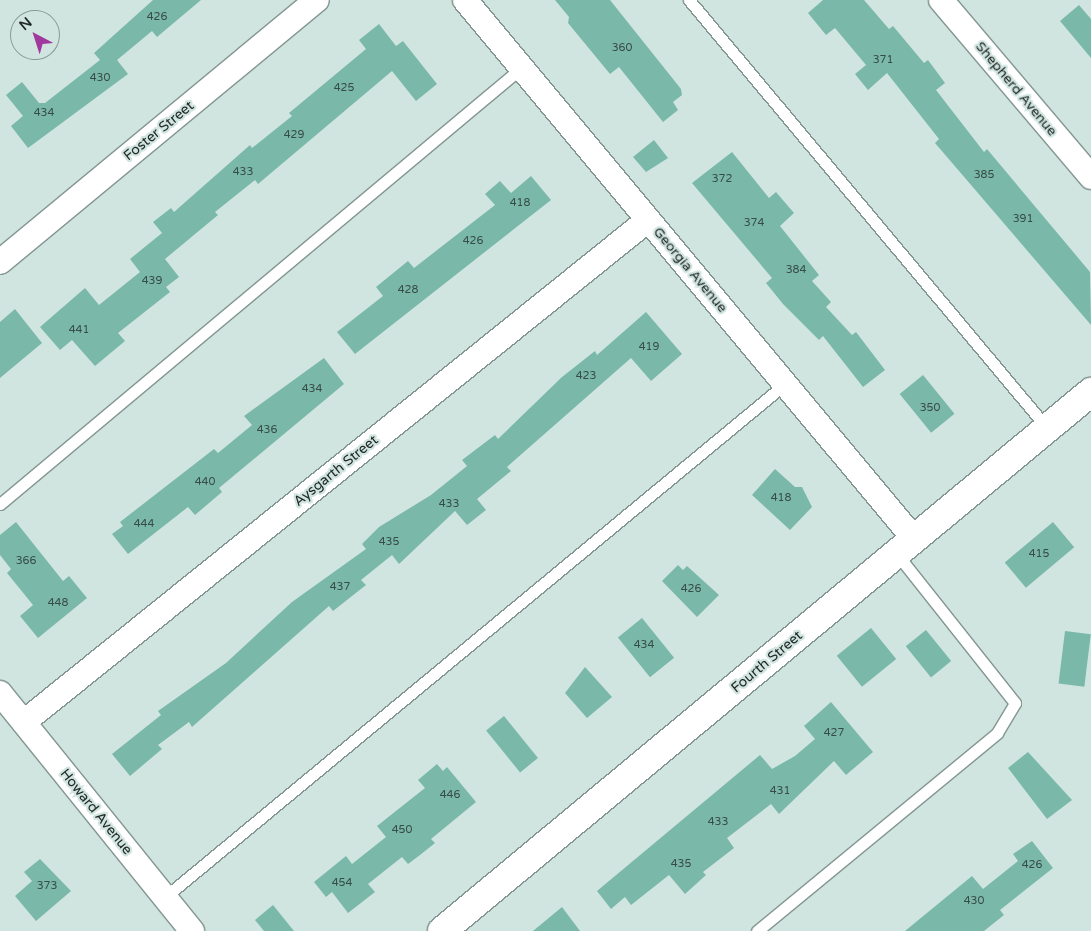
<!DOCTYPE html>
<style>
body{margin:0}
#map{position:relative;width:1091px;height:931px;overflow:hidden;background:#d1e5e0;font-family:"Varela Round",sans-serif}
div>[style]{position:absolute}
.building>*{inset:0;background:#7ab8aa;transform-origin:0 0}
.roads{filter:drop-shadow(1px 0 #839691) drop-shadow(-1px 0 #839691) drop-shadow(0 1px #839691) drop-shadow(0 -1px #839691)}
.service>*{height:11px;margin:-5.5px;padding:0 5.5px;transform-origin:5.5px;border-radius:5.5px;background:#fff}
.minor>*{height:24px;margin:-12px;padding:0 12px;transform-origin:12px;border-radius:12px;background:#fff}
.tertiary>*{height:28px;margin:-14px;padding:0 14px;transform-origin:14px;border-radius:14px;background:#fff}
span{translate:-50% -50%;white-space:nowrap;text-align:center;line-height:1.15;-webkit-text-stroke:4.5px #d1e5e0;paint-order:stroke}
.number-label{font-size:11px;color:#374c47}
.number-label span{-webkit-text-stroke-width:0}
.street-label{font-size:14px;color:#212826}
.north{position:absolute;left:10px;top:10px;width:50px;height:50px;box-sizing:border-box;background:#d1e5e0;border:1px solid #8b9996;border-radius:50%;rotate:320deg;font-size:14px;font-weight:700;line-height:20px;text-align:center;color:#212826}
.north::after{content:'';display:block;margin:auto;width:18px;height:22px;background:#a0399d;clip-path:polygon(50% 0,100% 100%,50% 72%,0 100%)}
</style>
<div id="map">
<div class="building">
<div style="clip-path:polygon(153px 0,201px 0,157px 37px,152px 31px,117px 60px,128px 74px,28px 148px,11px 126px,23px 116px,6px 95px,22px 82px,39px 103px,45px 103px,100px 60px,94px 53px)"></div>
<div style="clip-path:polygon(555px 0,610px 0,681px 89px,682px 95px,673px 102px,678px 110px,663px 122px,619px 67px,610px 74px,568px 23px,569px 17px)"></div>
<div style="clip-path:polygon(823px 0,864px 0,889px 29px,893px 26px,924px 63px,928px 60px,945px 83px,936px 90px,984px 152px,987px 149px,1090px 272px,1091px 325px,935px 143px,939px 139px,887px 73px,868px 90px,855px 74px,866px 65px,835px 28px,826px 35px,808px 13px)"></div>
<div style="clip-path:polygon(1079px 5px,1091px 19px,1091px 58px,1060px 21px)"></div>
<div style="clip-path:polygon(379px 24px,396px 46px,403px 41px,437px 84px,416px 101px,392px 71px,258px 184px,255px 180px,215px 212px,218px 215px,165px 259px,179px 277px,166px 287px,170px 292px,118px 333px,125px 341px,95px 366px,72px 340px,60px 350px,40px 327px,85px 288px,99px 305px,140px 272px,130px 259px,162px 233px,153px 222px,171px 208px,174px 212px,250px 145px,252px 148px,292px 116px,289px 113px,366px 49px,359px 40px)"></div>
<div style="clip-path:polygon(654px 140px,668px 158px,646px 172px,633px 157px)"></div>
<div style="clip-path:polygon(732px 152px,769px 198px,776px 192px,794px 213px,780px 226px,819px 275px,812px 281px,831px 302px,826px 307px,852px 335px,856px 332px,885px 370px,863px 387px,823px 336px,819px 340px,783px 304px,766px 283px,772px 278px,692px 183px)"></div>
<div style="clip-path:polygon(531px 176px,551px 200px,355px 354px,337px 332px,383px 296px,376px 287px,408px 261px,414px 268px,495px 205px,485px 194px,500px 181px,511px 193px)"></div>
<div style="clip-path:polygon(15px 309px,42px 343px,0 378px,0 322px)"></div>
<div style="clip-path:polygon(646px 312px,682px 354px,651px 381px,631px 358px,507px 467px,511px 471px,477px 499px,486px 510px,467px 525px,455px 511px,399px 564px,392px 555px,361px 580px,366px 585px,333px 611px,329px 606px,192px 727px,189px 722px,158px 745px,162px 749px,130px 776px,112px 754px,161px 715px,158px 711px,226px 663px,292px 602px,366px 549px,362px 544px,379px 527px,431px 495px,467px 466px,462px 460px,495px 435px,498px 439px,562px 377px,595px 351px,597px 355px)"></div>
<div style="clip-path:polygon(324px 358px,344px 384px,219px 488px,222px 492px,195px 515px,188px 507px,128px 554px,112px 534px,123px 526px,120px 522px,214px 449px,218px 453px,252px 425px,244px 416px)"></div>
<div style="left:923px;top:375px;width:50px;height:30px;rotate:51deg"></div>
<div style="clip-path:polygon(775px 469px,795px 487px,802px 487px,812px 507px,790px 530px,752px 495px)"></div>
<div style="clip-path:polygon(16px 522px,63px 581px,69px 576px,87px 598px,38px 638px,20px 616px,33px 605px,7px 573px,11px 569px,0 555px,0 535px)"></div>
<div style="left:1053px;top:522px;width:33px;height:63px;rotate:50deg"></div>
<div style="clip-path:polygon(678px 565px,683px 570px,687px 566px,719px 595px,697px 617px,662px 581px)"></div>
<div style="left:642px;top:618px;width:51px;height:31px;rotate:51deg"></div>
<div style="left:871px;top:628px;width:40px;height:44px;rotate:51deg"></div>
<div style="left:926px;top:630px;width:40px;height:26px;rotate:51deg"></div>
<div style="left:1065px;top:631px;width:26px;height:53px;rotate:7deg"></div>
<div style="clip-path:polygon(585px 667px,612px 697px,587px 718px,565px 693px)"></div>
<div style="clip-path:polygon(831px 702px,873px 752px,846px 775px,834px 761px,779px 814px,771px 804px,727px 838px,734px 848px,703px 872px,706px 875px,685px 894px,669px 875px,631px 905px,625px 897px,611px 909px,597px 891px,760px 755px,772px 769px,795px 756px,815px 739px,804px 726px)"></div>
<div style="left:504px;top:716px;width:54px;height:23px;rotate:51deg"></div>
<div style="clip-path:polygon(1028px 752px,1072px 800px,1047px 819px,1008px 768px)"></div>
<div style="clip-path:polygon(437px 764px,443px 771px,447px 767px,476px 802px,431px 839px,435px 843px,420px 855px,408px 864px,402px 857px,368px 884px,375px 892px,348px 913px,332px 892px,326px 897px,314px 882px,346px 856px,352px 864px,386px 837px,377px 826px,425px 788px,418px 780px)"></div>
<div style="clip-path:polygon(1032px 841px,1053px 868px,1000px 910px,1004px 915px,984px 931px,905px 931px,972px 876px,983px 889px,1018px 861px,1013px 854px)"></div>
<div style="clip-path:polygon(40px 859px,71px 891px,36px 921px,15px 896px,32px 881px,24px 872px)"></div>
<div style="clip-path:polygon(273px 905px,294px 931px,264px 931px,255px 920px)"></div>
<div style="clip-path:polygon(562px 907px,580px 931px,533px 931px)"></div>
</div>
<div class="roads">
<div class="service">
<div style="left:689px;top:0;width:559px;rotate:50.08deg"></div>
<div style="left:0;top:504px;width:679px;rotate:-39.92deg"></div>
<div style="left:165px;top:897px;width:805px;rotate:-39.61deg"></div>
<div style="left:757px;top:931px;width:311px;rotate:-39.5deg"></div>
<div style="left:997px;top:733px;width:35px;rotate:-59deg"></div>
<div style="left:1015px;top:703px;width:190px;rotate:-128.4deg"></div>
</div>
<div class="minor">
<div style="left:465px;top:0;width:703px;rotate:50.19deg"></div>
<div style="left:941px;top:0;width:232px;rotate:49.7deg"></div>
<div style="left:0;top:262px;width:411px;rotate:-39.6deg"></div>
<div style="left:0;top:693px;width:306px;rotate:51.1deg"></div>
<div style="left:24px;top:722px;width:801px;rotate:-38.82deg"></div>
</div>
<div class="tertiary">
<div style="left:442px;top:931px;width:844px;rotate:-39.71deg"></div>
</div>
</div>
<div class="number-label">
<span style="left:157px;top:17px">426</span>
<span style="left:622px;top:48px">360</span>
<span style="left:883px;top:60px">371</span>
<span style="left:100px;top:78px">430</span>
<span style="left:344px;top:88px">425</span>
<span style="left:44px;top:113px">434</span>
<span style="left:294px;top:135px">429</span>
<span style="left:243px;top:172px">433</span>
<span style="left:984px;top:175px">385</span>
<span style="left:722px;top:179px">372</span>
<span style="left:520px;top:203px">418</span>
<span style="left:1023px;top:219px">391</span>
<span style="left:754px;top:223px">374</span>
<span style="left:473px;top:241px">426</span>
<span style="left:796px;top:270px">384</span>
<span style="left:152px;top:281px">439</span>
<span style="left:408px;top:290px">428</span>
<span style="left:79px;top:330px">441</span>
<span style="left:649px;top:347px">419</span>
<span style="left:586px;top:376px">423</span>
<span style="left:312px;top:389px">434</span>
<span style="left:930px;top:408px">350</span>
<span style="left:267px;top:430px">436</span>
<span style="left:205px;top:482px">440</span>
<span style="left:781px;top:498px">418</span>
<span style="left:449px;top:504px">433</span>
<span style="left:144px;top:524px">444</span>
<span style="left:389px;top:542px">435</span>
<span style="left:1039px;top:554px">415</span>
<span style="left:26px;top:561px">366</span>
<span style="left:340px;top:587px">437</span>
<span style="left:691px;top:589px">426</span>
<span style="left:58px;top:603px">448</span>
<span style="left:644px;top:645px">434</span>
<span style="left:834px;top:733px">427</span>
<span style="left:780px;top:791px">431</span>
<span style="left:450px;top:795px">446</span>
<span style="left:718px;top:822px">433</span>
<span style="left:402px;top:830px">450</span>
<span style="left:681px;top:864px">435</span>
<span style="left:1032px;top:865px">426</span>
<span style="left:342px;top:883px">454</span>
<span style="left:47px;top:886px">373</span>
<span style="left:974px;top:901px">430</span>
</div>
<div class="street-label">
<span style="left:1016px;top:89px;rotate:50deg">Shepherd Avenue</span>
<span style="left:159px;top:131px;rotate:-39deg">Foster Street</span>
<span style="left:690px;top:270px;rotate:50deg">Georgia Avenue</span>
<span style="left:336px;top:471px;rotate:-39deg">Aysgarth Street</span>
<span style="left:767px;top:662px;rotate:-40deg">Fourth Street</span>
<span style="left:96px;top:812px;rotate:51deg">Howard Avenue</span>
</div>
<div class="north">N</div>
</div>
